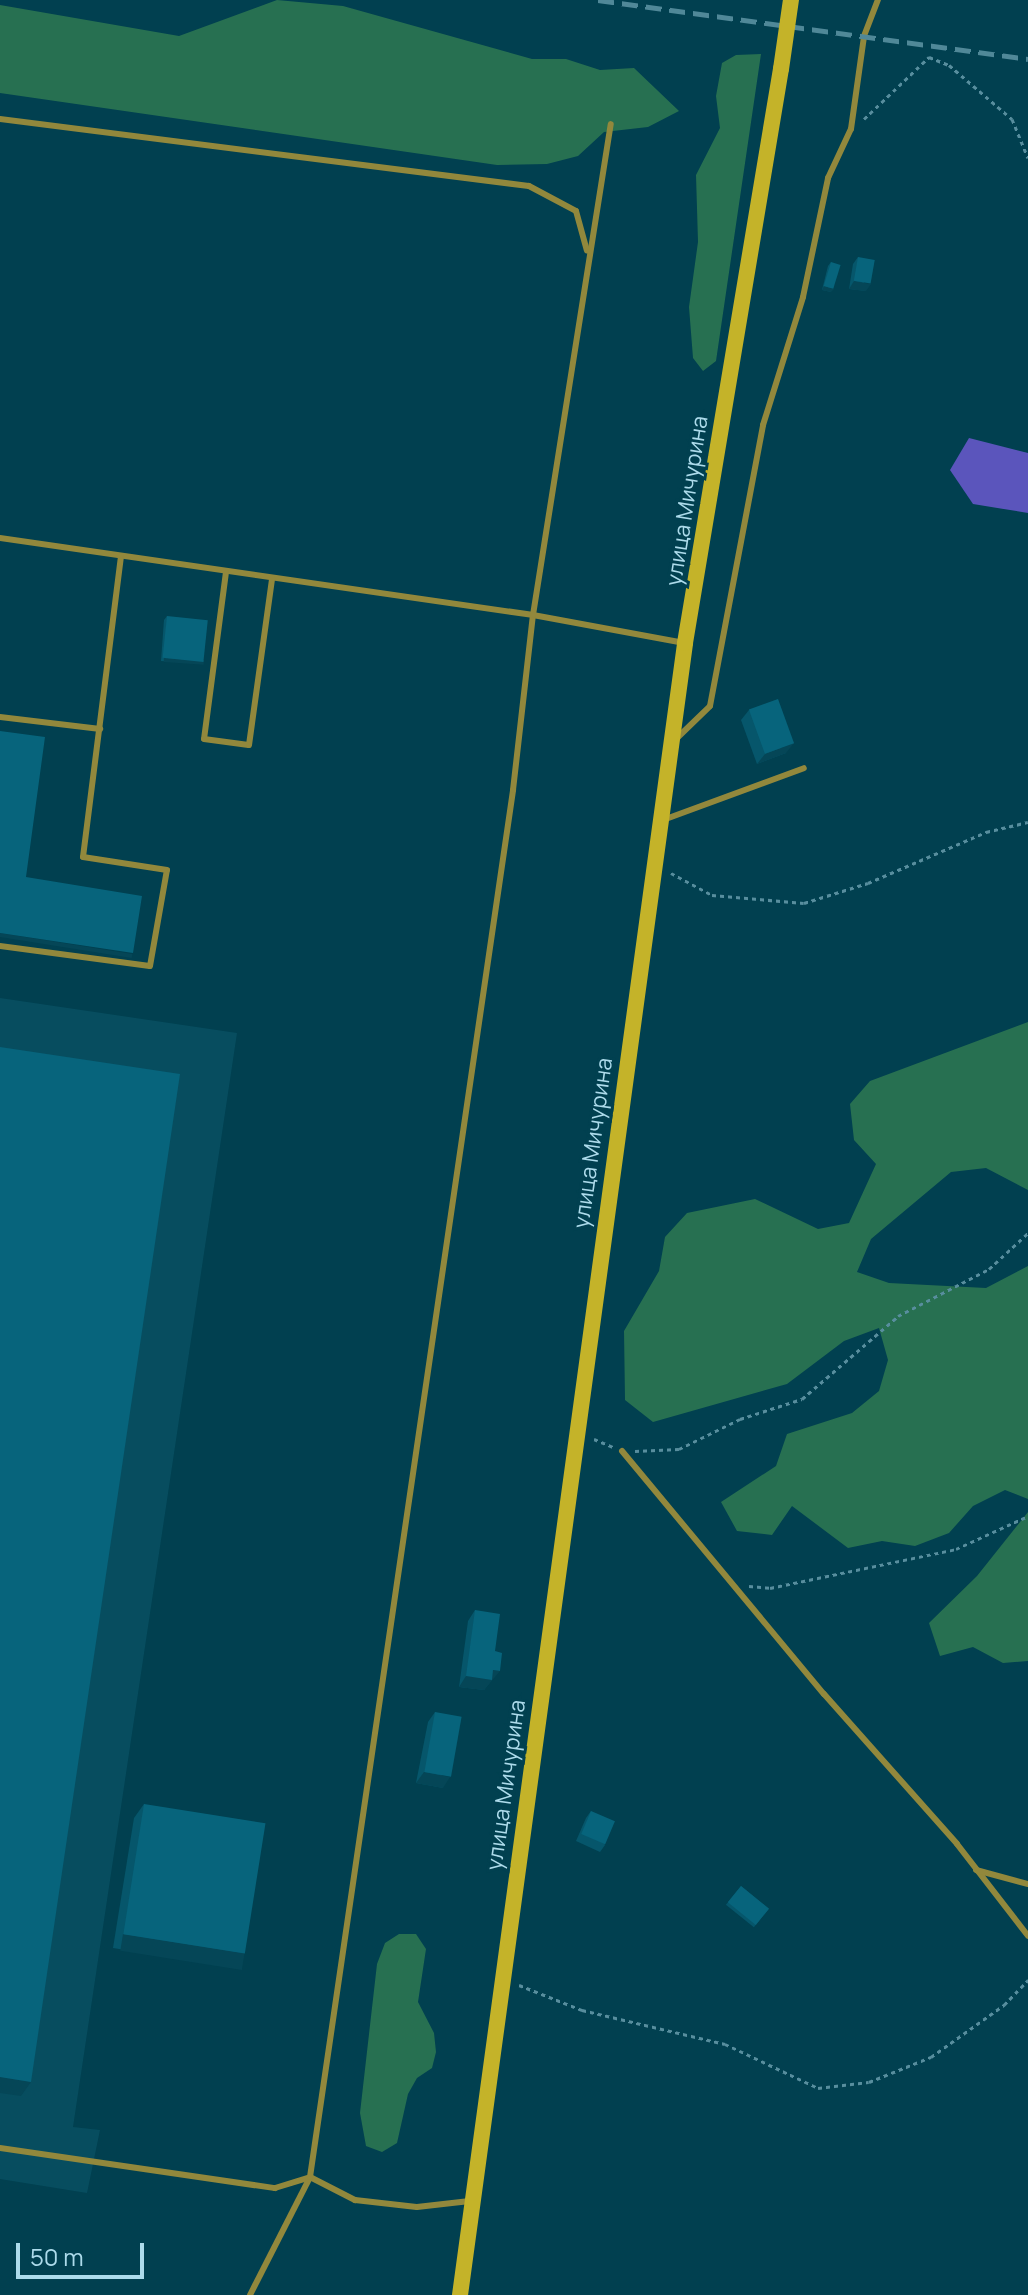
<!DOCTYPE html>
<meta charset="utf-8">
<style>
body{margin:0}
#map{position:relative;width:1028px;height:2295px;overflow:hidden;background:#014050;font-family:Manrope,sans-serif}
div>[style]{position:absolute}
.built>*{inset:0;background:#074d5f}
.green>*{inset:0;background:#277051}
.water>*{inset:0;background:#5b55bc}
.path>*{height:3px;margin-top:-1.5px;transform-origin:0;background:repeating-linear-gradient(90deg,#588e9e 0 4px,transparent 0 8px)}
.lane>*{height:6px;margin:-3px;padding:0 3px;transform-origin:3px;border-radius:3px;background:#92883c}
.secondary>*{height:16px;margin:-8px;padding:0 8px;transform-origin:8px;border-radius:8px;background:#c4b329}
.rail>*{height:5px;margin-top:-2.5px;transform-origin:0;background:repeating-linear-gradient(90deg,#508898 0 16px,transparent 0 24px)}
.secondary-bridge>*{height:16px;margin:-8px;padding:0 8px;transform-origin:8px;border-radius:8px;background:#c4b329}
.wall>*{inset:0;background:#06566b;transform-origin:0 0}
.shaded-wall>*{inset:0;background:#054657;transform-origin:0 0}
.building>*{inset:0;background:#07647c;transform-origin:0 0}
span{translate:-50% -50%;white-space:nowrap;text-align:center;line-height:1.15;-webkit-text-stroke:6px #014050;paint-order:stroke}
.street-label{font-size:22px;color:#addbeb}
.scale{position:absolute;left:16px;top:2243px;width:128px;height:36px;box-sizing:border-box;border:4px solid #addbeb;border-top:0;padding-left:10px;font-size:24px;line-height:28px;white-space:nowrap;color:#addbeb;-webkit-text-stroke:6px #014050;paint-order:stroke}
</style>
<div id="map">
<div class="built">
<div style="clip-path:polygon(0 998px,237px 1033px,73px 2127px,100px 2130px,87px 2193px,0 2179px)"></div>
</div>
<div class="green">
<div style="clip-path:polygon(277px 0,343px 6px,532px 59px,566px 59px,600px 70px,634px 68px,679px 111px,648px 127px,604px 132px,578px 156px,547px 164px,497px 165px,0 93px,0 5px,179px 36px)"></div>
<div style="clip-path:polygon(761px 54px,716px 361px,703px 371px,693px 358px,689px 307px,698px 242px,696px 175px,720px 128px,716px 96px,722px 63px,736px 55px)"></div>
<div style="clip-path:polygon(1028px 1022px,1028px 1190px,986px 1168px,951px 1172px,871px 1239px,857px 1272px,889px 1283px,986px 1288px,1028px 1266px,1028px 1499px,1005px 1490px,973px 1506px,949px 1533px,915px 1546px,882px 1541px,848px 1548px,792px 1506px,772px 1535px,737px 1531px,721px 1502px,776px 1466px,787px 1434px,852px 1413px,879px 1391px,888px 1360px,879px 1328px,844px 1341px,787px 1384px,653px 1422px,625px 1400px,624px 1331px,659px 1271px,665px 1237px,687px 1213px,755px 1199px,818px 1229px,849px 1223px,876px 1164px,854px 1140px,850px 1104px,870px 1081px)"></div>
<div style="clip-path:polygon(1028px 1512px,1028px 1661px,1003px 1663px,973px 1647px,940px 1656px,929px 1623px,977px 1576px)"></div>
<div style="clip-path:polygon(399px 1934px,416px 1934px,426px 1949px,418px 2002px,434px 2033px,436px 2052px,432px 2068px,417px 2078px,408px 2094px,397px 2143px,382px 2152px,366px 2146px,360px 2113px,377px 1964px,385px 1943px)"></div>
</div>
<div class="water">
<div style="clip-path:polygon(969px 438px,1028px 453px,1028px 513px,973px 504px,950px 470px)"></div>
</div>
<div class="path">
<div style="left:864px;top:119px;width:90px;rotate:-43.6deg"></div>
<div style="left:929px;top:57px;width:22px;rotate:22deg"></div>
<div style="left:949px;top:65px;width:83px;rotate:40.6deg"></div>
<div style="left:1012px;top:119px;width:42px;rotate:67.7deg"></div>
<div style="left:671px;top:873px;width:47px;rotate:28.2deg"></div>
<div style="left:712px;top:895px;width:92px;rotate:5deg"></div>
<div style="left:804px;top:903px;width:67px;rotate:-17.4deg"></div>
<div style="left:868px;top:883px;width:129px;rotate:-23.4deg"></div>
<div style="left:986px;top:832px;width:43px;rotate:-13.4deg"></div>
<div style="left:594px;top:1439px;width:21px;rotate:23deg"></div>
<div style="left:635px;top:1451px;width:44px;rotate:-2.6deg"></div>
<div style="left:679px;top:1449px;width:68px;rotate:-26.2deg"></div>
<div style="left:740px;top:1419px;width:65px;rotate:-17.9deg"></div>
<div style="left:802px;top:1399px;width:127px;rotate:-40.8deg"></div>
<div style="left:898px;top:1316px;width:102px;rotate:-27.3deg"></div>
<div style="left:989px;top:1269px;width:53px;rotate:-42.7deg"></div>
<div style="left:749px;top:1586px;width:21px;rotate:5deg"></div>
<div style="left:770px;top:1588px;width:190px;rotate:-11.8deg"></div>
<div style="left:956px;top:1549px;width:79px;rotate:-24.6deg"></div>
<div style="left:519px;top:1985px;width:68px;rotate:21.6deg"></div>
<div style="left:582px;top:2010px;width:147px;rotate:13.4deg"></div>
<div style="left:725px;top:2044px;width:103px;rotate:25.3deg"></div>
<div style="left:818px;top:2088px;width:51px;rotate:-6.7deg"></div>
<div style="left:869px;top:2082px;width:67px;rotate:-22deg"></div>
<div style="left:931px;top:2057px;width:90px;rotate:-35.5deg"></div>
<div style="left:1004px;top:2005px;width:35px;rotate:-46deg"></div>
</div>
<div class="lane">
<div style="left:0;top:119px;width:533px;rotate:7.22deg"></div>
<div style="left:529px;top:186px;width:53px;rotate:28deg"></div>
<div style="left:576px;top:211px;width:41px;rotate:74.6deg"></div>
<div style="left:0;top:538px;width:539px;rotate:8.22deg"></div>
<div style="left:533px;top:615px;width:154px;rotate:10.5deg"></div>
<div style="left:226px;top:572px;width:168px;rotate:97.5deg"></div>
<div style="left:204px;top:739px;width:45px;rotate:7.6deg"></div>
<div style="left:249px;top:745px;width:168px;rotate:-82.1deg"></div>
<div style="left:0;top:717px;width:101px;rotate:6.8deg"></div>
<div style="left:676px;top:739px;width:47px;rotate:-44.1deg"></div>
<div style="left:710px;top:706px;width:286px;rotate:-79.3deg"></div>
<div style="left:763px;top:425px;width:134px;rotate:-72.6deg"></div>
<div style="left:803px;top:297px;width:122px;rotate:-78.1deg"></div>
<div style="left:828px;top:178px;width:54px;rotate:-64.9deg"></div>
<div style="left:851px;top:129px;width:94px;rotate:-82deg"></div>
<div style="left:864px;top:36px;width:39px;rotate:-69deg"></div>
<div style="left:663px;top:820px;width:150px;rotate:-20.2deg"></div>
<div style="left:0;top:946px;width:151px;rotate:7.6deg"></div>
<div style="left:150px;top:966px;width:97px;rotate:-80deg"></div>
<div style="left:167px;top:870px;width:85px;rotate:-171.2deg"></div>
<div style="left:83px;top:857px;width:303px;rotate:-82.8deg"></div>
<div style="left:622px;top:1451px;width:316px;rotate:50.3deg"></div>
<div style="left:824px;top:1694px;width:200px;rotate:48.4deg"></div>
<div style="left:957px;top:1844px;width:116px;rotate:52.3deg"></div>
<div style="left:976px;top:1870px;width:54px;rotate:15.1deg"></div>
<div style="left:0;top:2148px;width:278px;rotate:8.3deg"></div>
<div style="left:275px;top:2188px;width:37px;rotate:-17deg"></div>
<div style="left:310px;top:2177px;width:51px;rotate:27.1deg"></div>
<div style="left:355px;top:2200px;width:62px;rotate:6.4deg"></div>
<div style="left:417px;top:2207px;width:53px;rotate:-6.5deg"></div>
<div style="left:250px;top:2295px;width:132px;rotate:-63deg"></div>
<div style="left:310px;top:2177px;width:1402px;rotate:-81.67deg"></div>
<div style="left:513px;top:790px;width:176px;rotate:-83.5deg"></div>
<div style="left:533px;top:615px;width:497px;rotate:-81deg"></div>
</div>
<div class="secondary">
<div style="left:460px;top:2295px;width:1667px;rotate:-82.24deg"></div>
<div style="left:685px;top:643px;width:582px;rotate:-80.51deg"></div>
</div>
<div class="rail">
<div style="left:598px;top:0;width:434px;rotate:7.8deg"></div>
</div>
<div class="secondary-bridge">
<div style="left:781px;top:69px;width:70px;rotate:-81.8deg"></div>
</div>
<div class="wall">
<div style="clip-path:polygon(858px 257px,866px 291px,849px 289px,853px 264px)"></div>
<div style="clip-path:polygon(831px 262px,831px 292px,822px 290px,828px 266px)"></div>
<div style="clip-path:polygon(167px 616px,204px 661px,202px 664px,161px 661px,164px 620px)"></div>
<div style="clip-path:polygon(749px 710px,786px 753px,757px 764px,741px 720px)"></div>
<div style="clip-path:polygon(475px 1610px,492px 1681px,491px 1681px,484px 1690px,459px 1687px,468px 1621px)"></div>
<div style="clip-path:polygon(435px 1712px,443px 1788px,416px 1783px,428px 1722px)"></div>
<div style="clip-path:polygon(144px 1804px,244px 1954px,234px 1968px,113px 1948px,134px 1818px)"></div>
<div style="clip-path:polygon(591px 1811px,605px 1845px,600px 1852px,576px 1841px,586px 1818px)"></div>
<div style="left:741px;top:1886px;width:36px;height:24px;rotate:39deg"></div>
</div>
<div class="shaded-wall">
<div style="clip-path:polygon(854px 281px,871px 284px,866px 291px,849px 289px)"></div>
<div style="clip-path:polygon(824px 286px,834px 289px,831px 292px,822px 290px)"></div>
<div style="left:164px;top:658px;width:40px;height:4px;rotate:4deg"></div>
<div style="clip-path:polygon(794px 743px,786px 753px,757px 764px,765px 754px)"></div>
<div style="left:0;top:933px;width:134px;height:4px;rotate:9deg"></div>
<div style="clip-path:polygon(493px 1670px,500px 1671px,484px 1690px,459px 1687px,466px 1676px)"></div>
<div style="clip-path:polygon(424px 1772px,450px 1777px,443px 1788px,416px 1783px)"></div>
<div style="left:123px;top:1934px;width:123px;height:17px;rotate:9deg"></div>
<div style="clip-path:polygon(0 2077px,31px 2082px,21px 2096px,0 2093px)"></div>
</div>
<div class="building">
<div style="left:858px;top:257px;width:17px;height:24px;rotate:10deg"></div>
<div style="left:831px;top:262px;width:10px;height:25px;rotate:17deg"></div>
<div style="left:167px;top:616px;width:41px;height:42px;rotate:6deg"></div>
<div style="left:778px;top:699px;width:47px;height:31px;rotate:70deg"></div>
<div style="clip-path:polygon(0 731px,45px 737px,26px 877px,142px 896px,133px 953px,0 933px)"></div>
<div style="clip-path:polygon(0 1047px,180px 1074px,31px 2082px,0 2077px)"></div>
<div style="clip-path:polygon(475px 1610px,500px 1614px,495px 1651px,502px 1653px,500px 1671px,493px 1670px,492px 1680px,466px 1676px)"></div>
<div style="left:435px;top:1712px;width:27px;height:61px;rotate:10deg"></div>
<div style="left:144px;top:1804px;width:123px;height:132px;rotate:9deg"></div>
<div style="left:591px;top:1811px;width:26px;height:25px;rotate:23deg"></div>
<div style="left:741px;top:1886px;width:36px;height:21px;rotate:39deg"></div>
</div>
<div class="street-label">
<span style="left:687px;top:501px;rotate:-81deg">улица Мичурина</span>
<span style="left:593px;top:1143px;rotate:-82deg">улица Мичурина</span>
<span style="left:506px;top:1785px;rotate:-82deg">улица Мичурина</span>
</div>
<div class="scale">50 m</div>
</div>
